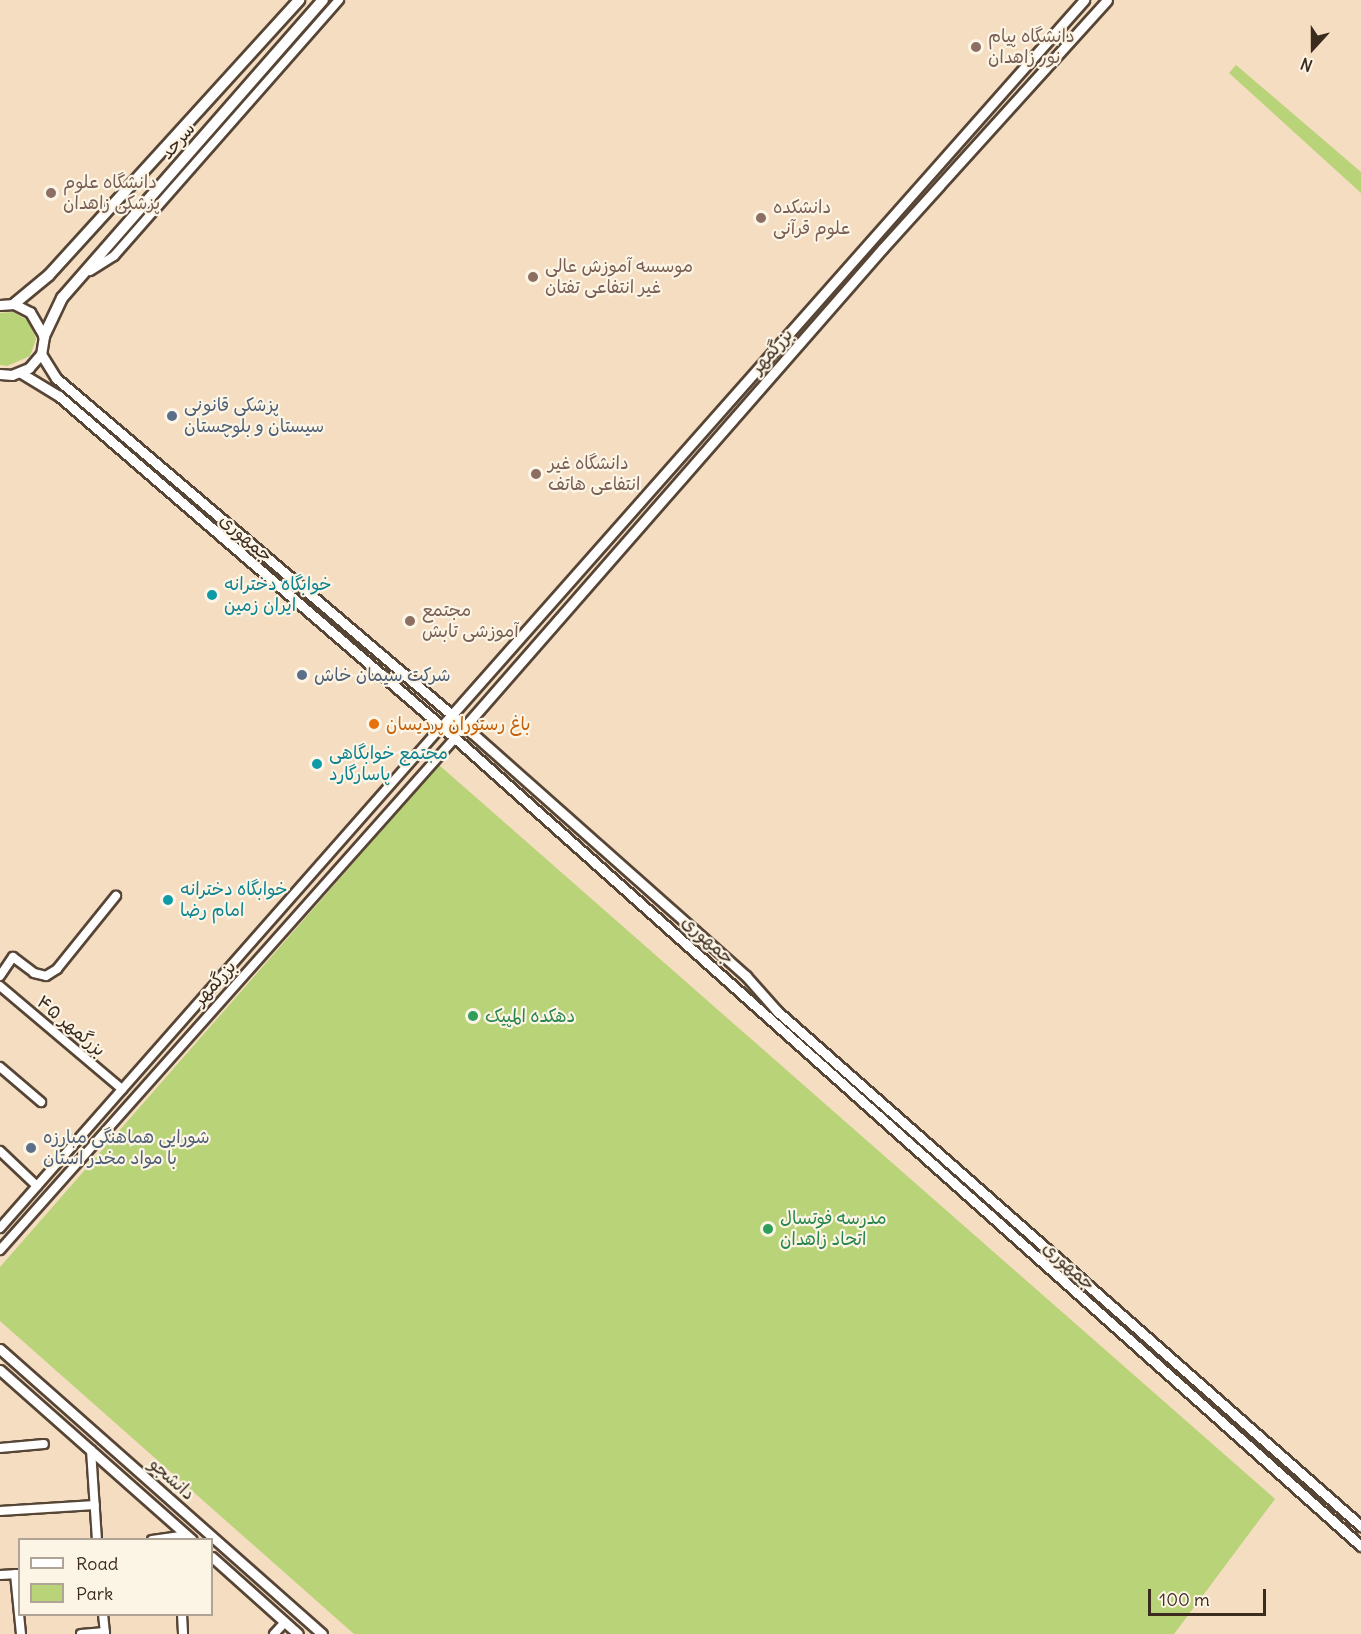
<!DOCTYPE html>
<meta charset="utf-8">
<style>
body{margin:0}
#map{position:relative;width:1361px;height:1634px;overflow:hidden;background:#f5ddc1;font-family:Delius,"Playpen Sans Arabic",sans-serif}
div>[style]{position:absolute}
.green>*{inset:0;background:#b8d378}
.roads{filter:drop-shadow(2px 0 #574536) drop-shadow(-2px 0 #574536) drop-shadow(0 2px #574536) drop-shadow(0 -2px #574536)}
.minor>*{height:8px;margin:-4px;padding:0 4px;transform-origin:4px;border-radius:4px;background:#fff}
.major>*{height:9px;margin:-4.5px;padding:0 4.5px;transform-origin:4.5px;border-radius:4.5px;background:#fff}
.highway>*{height:10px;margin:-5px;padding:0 5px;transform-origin:5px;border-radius:5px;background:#fff}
.dots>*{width:16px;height:16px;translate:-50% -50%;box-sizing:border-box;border:3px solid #fcf5e5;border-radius:50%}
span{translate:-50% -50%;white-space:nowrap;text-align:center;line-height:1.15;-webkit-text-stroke:4.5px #fcf5e5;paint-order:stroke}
.education-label{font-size:18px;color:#785e54}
.left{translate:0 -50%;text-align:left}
.street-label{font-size:18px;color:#3b2a1e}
.service-label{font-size:18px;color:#4e5e75}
.culture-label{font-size:18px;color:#0d838f}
.food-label{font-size:18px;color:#c56008}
.leisure-label{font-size:18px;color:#27864d}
.legend{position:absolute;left:18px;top:1538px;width:195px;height:78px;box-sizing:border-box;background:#fcf5e5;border:2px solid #afa495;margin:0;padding:8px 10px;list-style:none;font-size:18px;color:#3b2a1e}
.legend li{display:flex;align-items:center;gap:12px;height:30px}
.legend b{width:30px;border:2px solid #afa495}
.north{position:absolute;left:1283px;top:18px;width:60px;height:60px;-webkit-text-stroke:4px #fcf5e5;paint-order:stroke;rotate:201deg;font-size:16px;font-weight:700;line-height:24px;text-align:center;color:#3b2a1e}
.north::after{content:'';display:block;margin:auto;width:21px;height:27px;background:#3b2a1e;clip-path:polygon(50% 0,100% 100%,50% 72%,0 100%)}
.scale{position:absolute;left:1148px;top:1589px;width:118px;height:27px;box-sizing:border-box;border:3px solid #3b2a1e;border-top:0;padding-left:8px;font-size:18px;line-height:21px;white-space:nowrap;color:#3b2a1e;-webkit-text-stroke:4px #fcf5e5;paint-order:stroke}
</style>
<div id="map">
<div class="green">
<div style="clip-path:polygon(1236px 65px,1361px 172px,1361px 193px,1229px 73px)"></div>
<div style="clip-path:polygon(13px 312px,29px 321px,36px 339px,30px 356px,7px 366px,0 365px,0 313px)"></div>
<div style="clip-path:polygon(439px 765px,1275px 1499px,1174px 1634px,354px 1634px,0 1321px,0 1267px)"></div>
</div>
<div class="roads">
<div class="minor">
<div style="left:90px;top:271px;width:28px;rotate:-32deg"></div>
<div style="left:114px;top:256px;width:341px;rotate:-48.7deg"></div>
<div style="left:0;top:976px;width:23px;rotate:-56deg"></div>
<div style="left:13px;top:957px;width:26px;rotate:37deg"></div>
<div style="left:34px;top:973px;width:12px;rotate:14deg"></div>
<div style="left:46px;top:976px;width:13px;rotate:-32deg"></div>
<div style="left:57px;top:969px;width:94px;rotate:-51.1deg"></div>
<div style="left:0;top:986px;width:160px;rotate:40.2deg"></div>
<div style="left:0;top:1067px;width:54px;rotate:40.5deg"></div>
<div style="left:0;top:1151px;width:51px;rotate:43.4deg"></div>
<div style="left:0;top:1228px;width:667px;rotate:-48.64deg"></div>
<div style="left:0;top:1250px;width:685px;rotate:-48.37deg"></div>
<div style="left:0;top:1448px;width:44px;rotate:-5.2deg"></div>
<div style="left:91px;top:1450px;width:90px;rotate:86.2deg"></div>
<div style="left:0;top:1511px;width:95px;rotate:-3.6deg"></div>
<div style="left:152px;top:1540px;width:34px;rotate:-8deg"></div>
<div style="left:15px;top:1574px;width:60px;rotate:84.3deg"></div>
<div style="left:0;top:1575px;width:19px;rotate:-3deg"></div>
<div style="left:103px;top:1614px;width:20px;rotate:84deg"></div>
<div style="left:182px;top:1614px;width:20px;rotate:87deg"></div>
<div style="left:81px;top:1634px;width:24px;rotate:-5deg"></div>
<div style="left:274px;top:1634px;width:16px;rotate:-47deg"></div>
</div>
<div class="major">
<div style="left:0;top:305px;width:14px;rotate:-4deg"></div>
<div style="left:14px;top:304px;width:18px;rotate:27deg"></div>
<div style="left:30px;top:312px;width:28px;rotate:60deg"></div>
<div style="left:44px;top:336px;width:18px;rotate:99deg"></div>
<div style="left:41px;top:354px;width:18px;rotate:131deg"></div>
<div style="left:29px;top:368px;width:18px;rotate:158deg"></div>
<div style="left:12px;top:375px;width:12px;rotate:-175deg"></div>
<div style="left:41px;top:354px;width:28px;rotate:58deg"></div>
<div style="left:56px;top:378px;width:520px;rotate:40.4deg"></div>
<div style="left:452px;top:715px;width:393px;rotate:41.6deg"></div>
<div style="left:746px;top:976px;width:47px;rotate:48.5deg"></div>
<div style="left:777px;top:1011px;width:779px;rotate:41.41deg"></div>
<div style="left:21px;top:373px;width:44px;rotate:31.2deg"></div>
<div style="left:59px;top:396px;width:523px;rotate:40.82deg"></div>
<div style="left:455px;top:738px;width:1214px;rotate:41.73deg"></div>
<div style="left:441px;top:727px;width:971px;rotate:-48.51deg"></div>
<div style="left:461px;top:731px;width:641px;rotate:-48.86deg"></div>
<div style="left:883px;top:248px;width:334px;rotate:-47.9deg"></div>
<div style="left:0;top:1349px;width:430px;rotate:41.5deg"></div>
<div style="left:0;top:1370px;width:256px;rotate:41.5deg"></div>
<div style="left:212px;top:1557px;width:115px;rotate:41.8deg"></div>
</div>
<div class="highway">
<div style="left:14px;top:304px;width:45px;rotate:-39.6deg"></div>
<div style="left:49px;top:275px;width:372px;rotate:-47.7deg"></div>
<div style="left:44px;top:336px;width:42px;rotate:-64.7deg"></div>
<div style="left:62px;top:298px;width:396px;rotate:-48.8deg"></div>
</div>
</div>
<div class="dots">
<div style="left:976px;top:47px;background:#8d6e63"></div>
<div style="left:51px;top:193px;background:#8d6e63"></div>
<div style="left:761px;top:218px;background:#8d6e63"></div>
<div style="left:533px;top:277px;background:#8d6e63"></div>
<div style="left:172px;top:416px;background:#5c6f8a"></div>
<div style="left:536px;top:474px;background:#8d6e63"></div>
<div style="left:212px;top:595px;background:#0f9aa8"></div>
<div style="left:410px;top:621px;background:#8d6e63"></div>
<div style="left:302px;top:675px;background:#5c6f8a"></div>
<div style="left:374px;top:724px;background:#e8710a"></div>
<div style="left:317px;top:764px;background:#0f9aa8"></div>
<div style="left:168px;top:900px;background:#0f9aa8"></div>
<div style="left:473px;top:1016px;background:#2e9e5b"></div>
<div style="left:31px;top:1148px;background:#5c6f8a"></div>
<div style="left:768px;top:1229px;background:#2e9e5b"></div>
</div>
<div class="education-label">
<span class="left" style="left:988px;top:47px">دانشگاه پیام<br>نور زاهدان</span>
<span class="left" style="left:63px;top:193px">دانشگاه علوم<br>پزشکی زاهدان</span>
<span class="left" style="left:773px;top:218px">دانشکده<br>علوم قرآنی</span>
<span class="left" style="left:545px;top:277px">موسسه آموزش عالی<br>غیر انتفاعی تفتان</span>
<span class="left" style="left:548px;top:474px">دانشگاه غیر<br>انتفاعی هاتف</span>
<span class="left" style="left:422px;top:621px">مجتمع<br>آموزشی تابش</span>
</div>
<div class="street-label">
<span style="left:178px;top:141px;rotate:-49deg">سرحد</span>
<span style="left:772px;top:351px;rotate:-49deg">بزرگمهر</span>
<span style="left:246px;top:538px;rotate:41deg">جمهوری</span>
<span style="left:708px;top:940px;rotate:42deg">جمهوری</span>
<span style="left:215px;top:983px;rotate:-48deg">بزرگمهر</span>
<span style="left:71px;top:1026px;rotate:40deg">بزرگمهر ۴۵</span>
<span style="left:1069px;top:1266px;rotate:42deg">جمهوری</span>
<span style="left:172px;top:1479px;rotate:42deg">دانشجو</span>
</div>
<div class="service-label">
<span class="left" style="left:184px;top:416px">پزشکی قانونی<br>سیستان و بلوچستان</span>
<span class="left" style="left:314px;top:675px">شرکت سیمان خاش</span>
<span class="left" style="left:43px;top:1148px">شورایی هماهنگی مبارزه<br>با مواد مخدر استان</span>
</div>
<div class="culture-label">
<span class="left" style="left:224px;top:595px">خوابگاه دخترانه<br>ایران زمین</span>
<span class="left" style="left:329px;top:764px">مجتمع خوابگاهی<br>پاسارگارد</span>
<span class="left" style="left:180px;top:900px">خوابگاه دخترانه<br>امام رضا</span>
</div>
<div class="food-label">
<span class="left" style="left:386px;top:724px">باغ رستوران پردیسان</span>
</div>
<div class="leisure-label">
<span class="left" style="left:485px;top:1016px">دهکده المپیک</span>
<span class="left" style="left:780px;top:1229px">مدرسه فوتسال<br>اتحاد زاهدان</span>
</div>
<ul class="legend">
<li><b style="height:8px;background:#fff"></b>Road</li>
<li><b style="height:16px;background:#b8d378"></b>Park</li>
</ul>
<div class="north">N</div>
<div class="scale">100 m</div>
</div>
